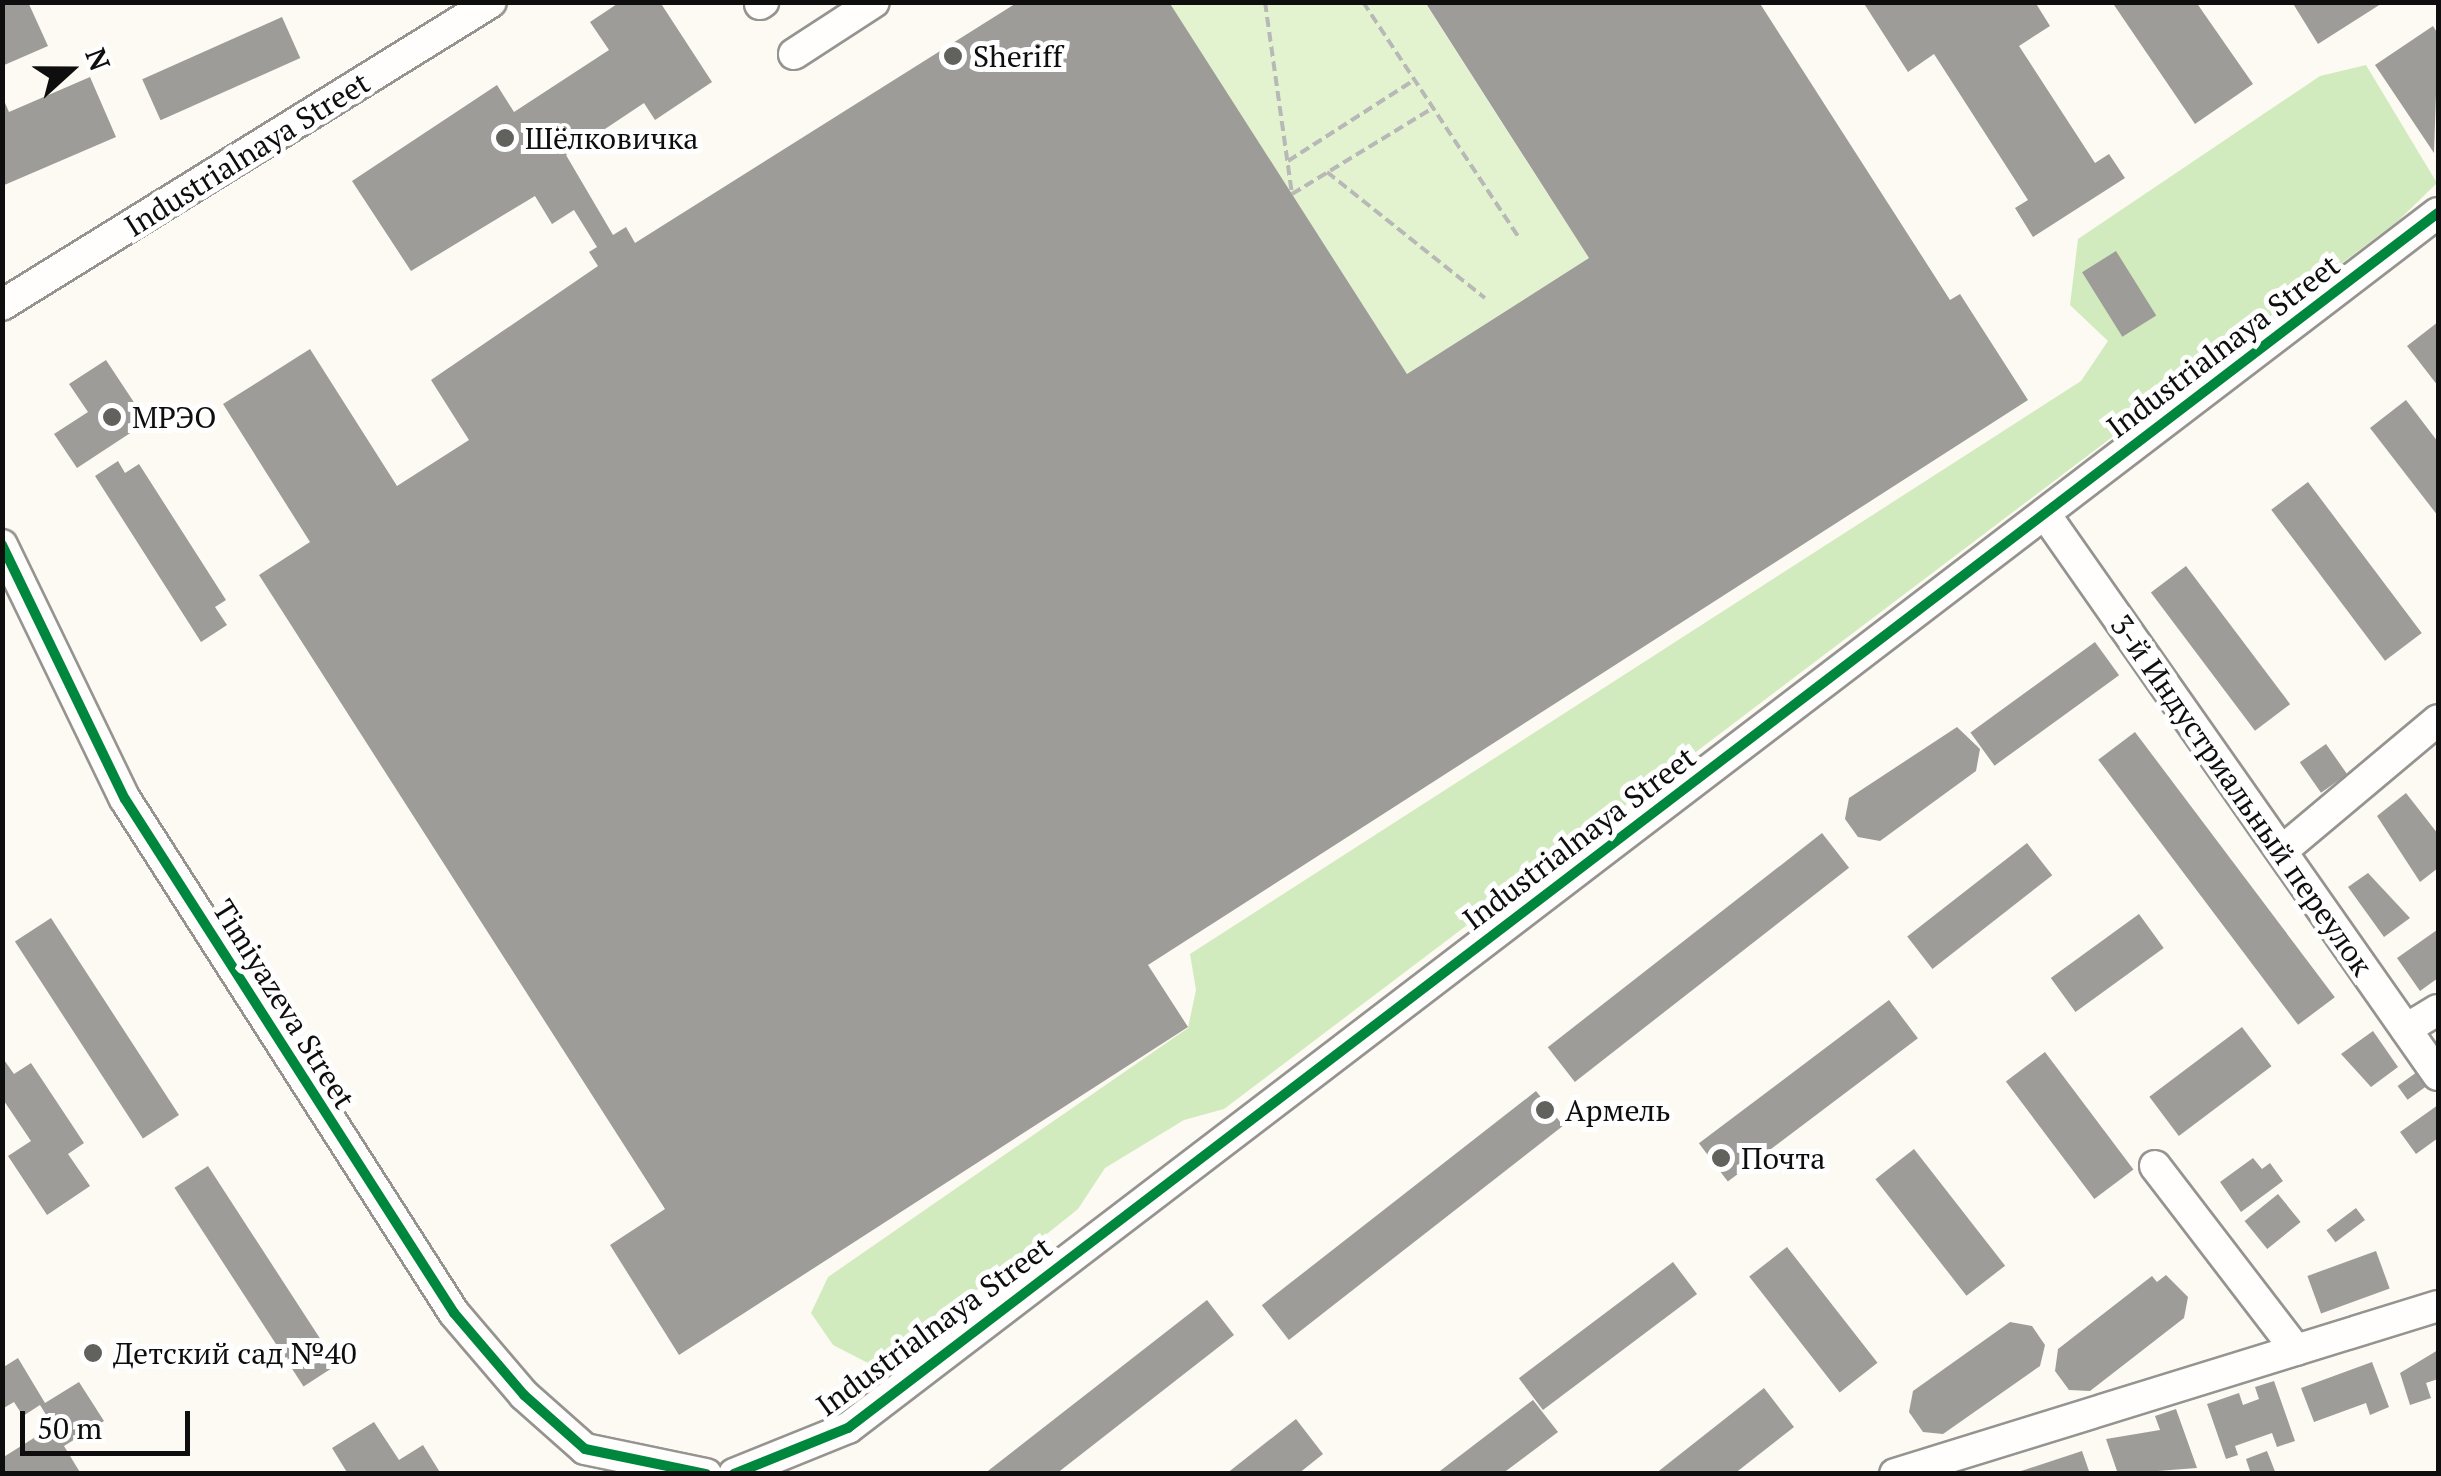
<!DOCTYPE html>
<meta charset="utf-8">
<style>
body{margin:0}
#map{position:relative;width:2441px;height:1476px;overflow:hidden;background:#fcfaf2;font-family:"PT Serif",serif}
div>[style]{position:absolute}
.green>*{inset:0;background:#e3f3d0}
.forest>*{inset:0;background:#d2ebbe}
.building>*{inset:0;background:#9e9c98;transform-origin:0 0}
.path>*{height:4px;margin-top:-2px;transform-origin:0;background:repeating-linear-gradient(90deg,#b8b8b6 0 10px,transparent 0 15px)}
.roads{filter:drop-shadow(2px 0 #959491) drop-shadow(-2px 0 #959491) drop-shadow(0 2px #959491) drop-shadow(0 -2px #959491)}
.minor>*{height:30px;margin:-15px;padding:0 15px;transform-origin:15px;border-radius:15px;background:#fffefd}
.cycleway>*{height:10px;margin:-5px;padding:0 5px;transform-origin:5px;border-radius:5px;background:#00873e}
.dots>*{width:28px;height:28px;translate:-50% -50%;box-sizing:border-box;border:5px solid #fff;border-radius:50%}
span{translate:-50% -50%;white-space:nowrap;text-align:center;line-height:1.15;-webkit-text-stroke:10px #fff;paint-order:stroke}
.poi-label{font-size:30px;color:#0e0e0e}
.left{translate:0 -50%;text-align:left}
.street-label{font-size:30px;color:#0e0e0e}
.frame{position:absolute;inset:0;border:5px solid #0e0e0e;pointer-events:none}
.north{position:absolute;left:20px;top:20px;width:100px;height:100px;-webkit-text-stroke:8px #fff;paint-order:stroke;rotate:69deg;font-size:28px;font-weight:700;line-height:40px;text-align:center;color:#0e0e0e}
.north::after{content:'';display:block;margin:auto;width:35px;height:45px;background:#0e0e0e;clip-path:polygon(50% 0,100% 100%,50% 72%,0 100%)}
.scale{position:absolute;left:20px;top:1411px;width:170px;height:45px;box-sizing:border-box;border:5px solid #0e0e0e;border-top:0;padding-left:12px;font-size:30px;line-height:35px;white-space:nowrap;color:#0e0e0e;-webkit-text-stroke:8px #fff;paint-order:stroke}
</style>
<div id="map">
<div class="green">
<div style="clip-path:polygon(1169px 3px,1425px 3px,1589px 258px,1407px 374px)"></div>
</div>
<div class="forest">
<div style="clip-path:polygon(2366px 65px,2437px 183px,2399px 220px,1224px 1109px,1184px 1120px,1105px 1168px,1078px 1209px,917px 1338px,868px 1363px,833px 1345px,811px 1313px,828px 1277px,1188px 1028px,1196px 990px,1190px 954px,2081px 381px,2108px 341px,2070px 305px,2078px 239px,2320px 76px)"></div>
</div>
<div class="building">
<div style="clip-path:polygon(2px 2px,28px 2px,48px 46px,2px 66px)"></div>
<div style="clip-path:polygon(620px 2px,660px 2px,712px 82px,655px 120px,644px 103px,566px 155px,613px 235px,626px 227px,635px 243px,1018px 2px,1169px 2px,1407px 374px,1589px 258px,1425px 2px,1759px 2px,1950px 300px,1960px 294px,2028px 400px,1148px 965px,1188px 1027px,679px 1355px,610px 1245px,665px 1209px,259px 575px,310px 542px,223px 404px,310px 349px,397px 486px,469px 440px,431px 380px,598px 266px,589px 252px,597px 247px,574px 210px,552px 224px,535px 196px,411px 271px,352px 181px,497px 85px,514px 112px,609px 50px,590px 22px)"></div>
<div style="clip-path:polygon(1863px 2px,2035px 2px,2050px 26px,2019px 46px,2095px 163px,2109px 154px,2125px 178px,2033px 237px,2015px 208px,2028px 200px,1934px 54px,1908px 72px)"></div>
<div style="clip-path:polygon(2112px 2px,2196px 2px,2253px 84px,2195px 124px)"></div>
<div style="clip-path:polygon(2292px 2px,2384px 2px,2318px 44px)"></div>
<div style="left:282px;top:17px;width:45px;height:153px;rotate:66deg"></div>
<div style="clip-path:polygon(2433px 26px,2438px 34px,2434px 153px,2375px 65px)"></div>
<div style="clip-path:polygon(90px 77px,116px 137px,2px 186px,2px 96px,9px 112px)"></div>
<div style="left:2116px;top:251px;width:76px;height:40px;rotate:58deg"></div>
<div style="clip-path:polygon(2438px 322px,2438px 386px,2407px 346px)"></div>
<div style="clip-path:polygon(106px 360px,147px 422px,77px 468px,54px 434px,88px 412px,69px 384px)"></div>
<div style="clip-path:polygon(2406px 400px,2438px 442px,2438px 516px,2370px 428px)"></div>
<div style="clip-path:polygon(118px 461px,125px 473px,139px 464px,226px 600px,215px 607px,227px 625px,201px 642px,95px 476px)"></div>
<div style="left:2308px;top:482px;width:189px;height:46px;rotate:53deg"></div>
<div style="left:2186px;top:566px;width:173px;height:44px;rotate:53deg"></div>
<div style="left:2095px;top:642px;width:41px;height:154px;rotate:54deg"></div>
<div style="clip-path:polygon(1957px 727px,1980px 749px,1976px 771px,1880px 841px,1858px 837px,1845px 819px,1849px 798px)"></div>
<div style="left:2135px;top:732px;width:332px;height:46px;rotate:53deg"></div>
<div style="left:2326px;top:744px;width:37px;height:32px;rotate:55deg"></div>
<div style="clip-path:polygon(2406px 793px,2438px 834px,2438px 868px,2420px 882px,2377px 816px)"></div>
<div style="left:1822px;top:833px;width:44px;height:348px;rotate:52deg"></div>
<div style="left:2027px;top:843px;width:41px;height:152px;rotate:52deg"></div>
<div style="clip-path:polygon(2368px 873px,2410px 918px,2384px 937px,2348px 887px)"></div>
<div style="left:2139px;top:914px;width:42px;height:109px;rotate:54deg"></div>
<div style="left:51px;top:918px;width:235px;height:43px;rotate:57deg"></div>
<div style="clip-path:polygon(2437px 930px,2438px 978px,2420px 991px,2397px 958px)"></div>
<div style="left:1889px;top:1000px;width:48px;height:238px;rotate:53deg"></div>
<div style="left:2242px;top:1027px;width:49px;height:116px;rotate:53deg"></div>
<div style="clip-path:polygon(2373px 1031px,2398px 1067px,2371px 1087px,2341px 1054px)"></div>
<div style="left:2045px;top:1052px;width:147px;height:49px;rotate:53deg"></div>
<div style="clip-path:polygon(2px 1057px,14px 1074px,31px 1063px,84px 1143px,68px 1154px,90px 1186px,47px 1215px,8px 1156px,31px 1141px,2px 1098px)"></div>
<div style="left:2417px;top:1072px;width:17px;height:24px;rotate:54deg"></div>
<div style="left:1536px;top:1091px;width:44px;height:348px;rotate:52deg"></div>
<div style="clip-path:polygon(2438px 1105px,2438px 1138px,2416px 1154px,2400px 1132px)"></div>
<div style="left:1914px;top:1149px;width:148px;height:49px;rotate:52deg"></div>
<div style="clip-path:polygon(2253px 1158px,2262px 1169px,2270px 1163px,2283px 1181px,2241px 1212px,2220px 1182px)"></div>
<div style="left:208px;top:1166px;width:237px;height:40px;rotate:57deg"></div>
<div style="left:2278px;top:1194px;width:36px;height:43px;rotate:51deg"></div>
<div style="left:2356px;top:1208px;width:15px;height:37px;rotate:53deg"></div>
<div style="left:1787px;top:1247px;width:147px;height:48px;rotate:52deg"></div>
<div style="left:2376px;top:1251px;width:40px;height:73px;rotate:70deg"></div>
<div style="left:1673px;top:1262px;width:40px;height:193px;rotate:53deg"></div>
<div style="clip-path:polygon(2166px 1275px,2188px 1297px,2184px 1318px,2090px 1391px,2069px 1390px,2055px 1371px,2058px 1349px,2152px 1276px,2157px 1282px)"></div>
<div style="clip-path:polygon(1207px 1300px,1234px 1335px,1056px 1474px,984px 1474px)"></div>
<div style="clip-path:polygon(2010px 1322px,2032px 1326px,2045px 1345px,2040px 1366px,1943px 1434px,1923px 1432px,1909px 1412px,1913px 1391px)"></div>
<div style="clip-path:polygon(2438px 1350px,2438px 1379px,2426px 1383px,2431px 1398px,2410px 1405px,2400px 1373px)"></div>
<div style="clip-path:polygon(18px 1358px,45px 1403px,79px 1382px,104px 1421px,64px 1446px,81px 1474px,2px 1474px,2px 1458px,53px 1426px,40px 1405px,23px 1416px,14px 1402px,2px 1409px,2px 1368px)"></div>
<div style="clip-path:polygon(2372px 1362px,2389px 1407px,2370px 1415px,2366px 1403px,2314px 1422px,2301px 1388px)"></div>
<div style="clip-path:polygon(2274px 1381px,2295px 1441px,2277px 1447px,2272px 1433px,2235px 1446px,2238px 1455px,2226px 1459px,2207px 1404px,2239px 1393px,2243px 1405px,2259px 1399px,2255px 1387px)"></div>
<div style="clip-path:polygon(1764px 1388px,1794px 1427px,1734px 1474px,1655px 1474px)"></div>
<div style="clip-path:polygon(1533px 1400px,1558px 1432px,1502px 1474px,1436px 1474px)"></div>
<div style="clip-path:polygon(2176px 1409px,2197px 1468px,2118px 1474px,2106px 1439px,2160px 1430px,2155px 1416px)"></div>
<div style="clip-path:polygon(1296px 1419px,1323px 1454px,1298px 1474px,1226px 1474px)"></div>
<div style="clip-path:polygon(374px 1422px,399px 1460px,423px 1445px,441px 1474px,348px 1474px,332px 1448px)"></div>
<div style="clip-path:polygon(2082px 1451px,2090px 1474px,2015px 1474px,2015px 1473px)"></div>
<div style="clip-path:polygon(2267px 1451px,2276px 1474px,2251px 1474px,2246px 1459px)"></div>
</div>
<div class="path">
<div style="left:1265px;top:2px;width:194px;rotate:82deg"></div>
<div style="left:1292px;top:194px;width:165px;rotate:-31.4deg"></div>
<div style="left:1363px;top:2px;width:281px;rotate:56.5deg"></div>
<div style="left:1288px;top:161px;width:150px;rotate:-32.7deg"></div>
<div style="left:1327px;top:172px;width:202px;rotate:38.6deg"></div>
</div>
<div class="roads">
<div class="minor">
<div style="left:760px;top:4px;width:4px;rotate:-34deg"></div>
<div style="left:794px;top:54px;width:95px;rotate:-33deg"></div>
<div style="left:2px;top:305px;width:575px;rotate:-31.78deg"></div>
<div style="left:2045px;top:514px;width:685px;rotate:54.99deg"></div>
<div style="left:2px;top:545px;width:282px;rotate:64.2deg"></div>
<div style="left:125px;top:799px;width:610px;rotate:57.38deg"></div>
<div style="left:454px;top:1313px;width:108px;rotate:49.5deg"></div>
<div style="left:524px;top:1395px;width:81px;rotate:41.5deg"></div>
<div style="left:585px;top:1449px;width:124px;rotate:11.7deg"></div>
<div style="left:2283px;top:850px;width:202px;rotate:-40deg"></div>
<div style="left:2406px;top:1029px;width:37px;rotate:-31deg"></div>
<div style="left:2155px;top:1166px;width:232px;rotate:52.5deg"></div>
<div style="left:734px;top:1474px;width:123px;rotate:-22deg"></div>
<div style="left:848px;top:1428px;width:2001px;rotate:-37.39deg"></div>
<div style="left:1895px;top:1474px;width:568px;rotate:-17.19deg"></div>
</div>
</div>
<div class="cycleway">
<div style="left:2px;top:545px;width:282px;rotate:64.2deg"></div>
<div style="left:125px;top:799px;width:610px;rotate:57.38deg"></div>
<div style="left:454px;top:1313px;width:108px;rotate:49.5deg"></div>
<div style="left:524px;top:1395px;width:81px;rotate:41.5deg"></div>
<div style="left:585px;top:1449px;width:124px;rotate:11.7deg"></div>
<div style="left:734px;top:1474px;width:123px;rotate:-22deg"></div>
<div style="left:848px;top:1428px;width:2001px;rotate:-37.39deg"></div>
</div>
<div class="dots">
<div style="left:953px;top:56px;background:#61615e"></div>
<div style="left:505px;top:138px;background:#61615e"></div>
<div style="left:112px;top:417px;background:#61615e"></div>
<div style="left:1545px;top:1110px;background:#61615e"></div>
<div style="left:1721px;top:1158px;background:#61615e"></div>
<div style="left:93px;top:1353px;background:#61615e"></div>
</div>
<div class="poi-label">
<span class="left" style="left:973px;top:56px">Sheriff</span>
<span class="left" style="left:525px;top:138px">Шёлковичка</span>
<span class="left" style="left:132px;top:417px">МРЭО</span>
<span class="left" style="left:1565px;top:1110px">Армель</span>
<span class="left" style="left:1741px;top:1158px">Почта</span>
<span class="left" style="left:113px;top:1353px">Детский сад №40</span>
</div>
<div class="street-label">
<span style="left:247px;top:154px;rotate:-32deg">Industrialnaya Street</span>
<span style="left:2223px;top:346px;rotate:-37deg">Industrialnaya Street</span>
<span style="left:2242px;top:795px;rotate:55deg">3-й Индустриальный переулок</span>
<span style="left:1579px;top:838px;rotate:-37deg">Industrialnaya Street</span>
<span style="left:284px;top:1004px;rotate:58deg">Timiyazeva Street</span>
<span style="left:934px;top:1326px;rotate:-36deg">Industrialnaya Street</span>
</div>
<div class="frame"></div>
<div class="north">N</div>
<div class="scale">50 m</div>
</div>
